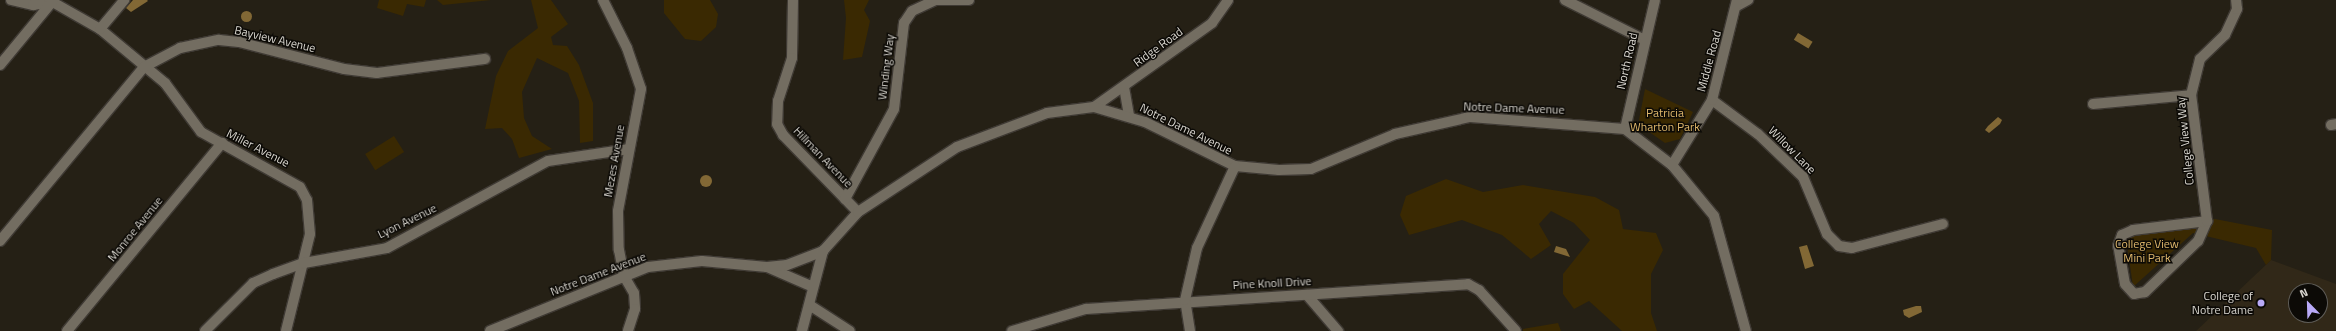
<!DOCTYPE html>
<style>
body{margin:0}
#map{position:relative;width:2336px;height:331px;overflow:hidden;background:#252015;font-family:"Titillium Web",sans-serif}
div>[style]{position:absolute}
.built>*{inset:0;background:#312818}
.green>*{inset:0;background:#3a2902;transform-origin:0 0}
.water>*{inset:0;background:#826835;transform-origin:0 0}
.round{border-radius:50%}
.roads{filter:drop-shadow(1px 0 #3f3a34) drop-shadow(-1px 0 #3f3a34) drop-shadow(0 1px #3f3a34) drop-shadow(0 -1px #3f3a34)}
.street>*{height:10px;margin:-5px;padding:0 5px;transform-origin:5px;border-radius:5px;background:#736d61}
.dots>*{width:11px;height:11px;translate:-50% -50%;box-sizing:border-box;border:2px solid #0c0a06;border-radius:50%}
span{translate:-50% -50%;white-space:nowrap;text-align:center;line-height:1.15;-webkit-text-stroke:3px #0c0a06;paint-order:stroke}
.street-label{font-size:12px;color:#dad7d0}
.park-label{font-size:12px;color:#e0b86c}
.poi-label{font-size:12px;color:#dad7d0}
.right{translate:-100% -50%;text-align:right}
.north{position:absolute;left:2288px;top:283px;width:40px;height:40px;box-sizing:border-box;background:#0c0a06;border:1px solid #5e5c57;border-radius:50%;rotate:337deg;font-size:11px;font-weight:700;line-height:16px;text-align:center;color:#dad7d0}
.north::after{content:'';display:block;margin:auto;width:14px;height:18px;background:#b9aaf7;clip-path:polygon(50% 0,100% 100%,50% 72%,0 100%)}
</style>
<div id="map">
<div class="built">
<div style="clip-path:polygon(evenodd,2271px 260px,2336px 284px,2336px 331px,2196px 331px,2271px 260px,2296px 291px,2320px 291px,2320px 315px,2296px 315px,2296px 291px)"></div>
</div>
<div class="green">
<div style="clip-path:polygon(379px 0,426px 0,424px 7px,407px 4px,403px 16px,377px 8px)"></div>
<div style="clip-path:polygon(437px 0,491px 0,443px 5px)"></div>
<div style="clip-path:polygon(531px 0,551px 0,568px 24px,551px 37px,553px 45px,567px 46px,579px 65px,593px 103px,593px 141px,580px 143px,579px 101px,568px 73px,537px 58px,522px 92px,524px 118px,532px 136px,552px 149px,519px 158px,512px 139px,502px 128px,485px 129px,496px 76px,508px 51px,538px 28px)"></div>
<div style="clip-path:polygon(664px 0,710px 0,718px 14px,716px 27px,701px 41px,685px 39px,664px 13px)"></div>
<div style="clip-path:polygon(844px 0,869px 0,864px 10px,870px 21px,862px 57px,843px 60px,846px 18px)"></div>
<div style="clip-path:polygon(1645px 89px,1693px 112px,1680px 139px,1665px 143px,1645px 129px,1639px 120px)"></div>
<div style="left:394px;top:136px;width:19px;height:34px;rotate:58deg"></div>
<div style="clip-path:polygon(1446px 179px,1483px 192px,1523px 185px,1595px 197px,1619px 210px,1623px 229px,1656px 233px,1663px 250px,1651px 274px,1651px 313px,1657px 331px,1622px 331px,1589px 301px,1574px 309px,1563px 294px,1563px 274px,1590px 240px,1574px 223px,1551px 211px,1539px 224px,1551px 245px,1531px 259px,1502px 235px,1462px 220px,1409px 235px,1400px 215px,1406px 196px)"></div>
<div style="clip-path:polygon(2215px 219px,2272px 230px,2271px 260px,2266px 265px,2256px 248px,2193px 233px,2133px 287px,2126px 236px)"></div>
<div style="clip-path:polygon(1558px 323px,1561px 331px,1523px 331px,1523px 329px)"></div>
</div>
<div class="water">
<div style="clip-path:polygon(133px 0,147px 0,148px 1px,131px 12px,126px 8px)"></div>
<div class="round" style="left:240.5px;top:10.5px;width:11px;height:11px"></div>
<div style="left:1798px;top:33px;width:17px;height:8px;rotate:31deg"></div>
<div style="clip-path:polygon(1998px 117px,2002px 120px,2000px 124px,1989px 133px,1985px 130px,1988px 126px)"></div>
<div class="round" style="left:700px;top:175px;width:12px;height:12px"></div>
<div style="clip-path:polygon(1807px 245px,1814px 266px,1805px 269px,1799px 247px)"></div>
<div style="clip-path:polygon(1556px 246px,1566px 249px,1570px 257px,1554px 252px)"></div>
<div style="clip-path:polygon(1916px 306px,1921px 306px,1922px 312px,1909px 318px,1904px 315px,1903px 310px)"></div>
</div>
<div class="roads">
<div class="street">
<div style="left:11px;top:0;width:23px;rotate:13deg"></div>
<div style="left:33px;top:5px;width:19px;rotate:-9deg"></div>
<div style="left:49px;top:0;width:59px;rotate:29.6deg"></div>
<div style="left:100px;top:29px;width:85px;rotate:39.7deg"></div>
<div style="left:165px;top:83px;width:61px;rotate:53.7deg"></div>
<div style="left:201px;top:132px;width:113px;rotate:29.1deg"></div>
<div style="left:300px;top:187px;width:15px;rotate:62deg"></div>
<div style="left:307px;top:200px;width:34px;rotate:85deg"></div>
<div style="left:310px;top:234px;width:100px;rotate:103.9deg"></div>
<div style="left:603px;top:0;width:54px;rotate:63.4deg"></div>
<div style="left:627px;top:48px;width:43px;rotate:71.1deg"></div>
<div style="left:641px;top:89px;width:124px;rotate:100.7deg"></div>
<div style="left:618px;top:211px;width:39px;rotate:89deg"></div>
<div style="left:619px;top:250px;width:26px;rotate:79deg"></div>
<div style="left:624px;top:276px;width:20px;rotate:60deg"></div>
<div style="left:634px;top:293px;width:16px;rotate:86deg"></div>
<div style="left:635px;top:309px;width:23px;rotate:108deg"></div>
<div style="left:793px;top:0;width:58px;rotate:91deg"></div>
<div style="left:792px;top:58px;width:45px;rotate:108deg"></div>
<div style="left:778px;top:101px;width:23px;rotate:92deg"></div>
<div style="left:777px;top:124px;width:13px;rotate:61deg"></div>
<div style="left:783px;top:135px;width:107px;rotate:45.8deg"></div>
<div style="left:1565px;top:0;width:89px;rotate:26.6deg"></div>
<div style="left:1737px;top:6px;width:13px;rotate:-29deg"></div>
<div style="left:100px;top:29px;width:38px;rotate:-50deg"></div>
<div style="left:0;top:65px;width:82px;rotate:-50.5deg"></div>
<div style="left:1124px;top:87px;width:29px;rotate:80deg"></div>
<div style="left:1712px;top:100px;width:57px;rotate:36.5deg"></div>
<div style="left:1758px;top:134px;width:62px;rotate:43.7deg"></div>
<div style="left:1803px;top:177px;width:62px;rotate:67.2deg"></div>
<div style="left:1827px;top:234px;width:17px;rotate:45deg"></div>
<div style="left:1839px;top:246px;width:13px;rotate:9deg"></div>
<div style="left:1852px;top:248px;width:94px;rotate:-14.8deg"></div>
<div style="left:2093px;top:104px;width:98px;rotate:-5.2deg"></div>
<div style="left:1094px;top:107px;width:145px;rotate:-35.4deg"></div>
<div style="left:1212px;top:23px;width:28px;rotate:-55deg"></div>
<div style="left:2331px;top:125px;width:5px;rotate:-11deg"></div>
<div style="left:1625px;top:129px;width:132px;rotate:-76.9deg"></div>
<div style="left:1672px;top:165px;width:76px;rotate:-58.4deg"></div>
<div style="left:1712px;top:100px;width:103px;rotate:-76deg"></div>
<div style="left:845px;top:199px;width:102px;rotate:-61.4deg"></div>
<div style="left:894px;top:109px;width:87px;rotate:-83.4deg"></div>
<div style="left:904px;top:23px;width:14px;rotate:-56deg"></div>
<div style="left:912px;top:11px;width:26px;rotate:-25deg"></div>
<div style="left:936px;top:0;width:33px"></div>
<div style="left:2207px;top:221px;width:22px;rotate:114deg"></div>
<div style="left:2198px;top:241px;width:74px;rotate:136.1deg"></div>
<div style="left:2145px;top:292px;width:11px;rotate:170deg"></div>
<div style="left:2134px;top:294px;width:13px;rotate:-132deg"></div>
<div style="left:2125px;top:284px;width:39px;rotate:-100deg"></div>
<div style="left:2118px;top:246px;width:12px;rotate:-70deg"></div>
<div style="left:2122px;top:235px;width:12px;rotate:-24deg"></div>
<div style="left:2133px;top:230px;width:75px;rotate:-6.9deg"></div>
<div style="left:2207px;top:221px;width:127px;rotate:-97.2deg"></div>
<div style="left:2191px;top:95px;width:37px;rotate:-76deg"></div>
<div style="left:2200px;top:59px;width:35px;rotate:-44deg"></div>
<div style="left:2225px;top:35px;width:29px;rotate:-65deg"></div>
<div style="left:2237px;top:9px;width:9px;rotate:-96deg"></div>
<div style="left:0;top:241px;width:226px;rotate:-50.4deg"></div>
<div style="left:144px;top:67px;width:41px;rotate:-27.8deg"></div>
<div style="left:180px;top:48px;width:40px;rotate:-12deg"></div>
<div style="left:219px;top:40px;width:20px;rotate:6deg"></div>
<div style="left:239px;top:42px;width:108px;rotate:14.4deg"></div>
<div style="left:344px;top:69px;width:33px;rotate:7deg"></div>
<div style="left:377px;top:73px;width:109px;rotate:-7.4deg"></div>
<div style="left:767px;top:267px;width:50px;rotate:23.5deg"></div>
<div style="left:1307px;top:295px;width:48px;rotate:49.3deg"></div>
<div style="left:811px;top:306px;width:46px;rotate:32.7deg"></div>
<div style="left:67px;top:331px;width:244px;rotate:-50.5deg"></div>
<div style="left:205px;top:331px;width:68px;rotate:-45deg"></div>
<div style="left:253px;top:283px;width:22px;rotate:-24deg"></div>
<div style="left:273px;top:274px;width:33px;rotate:-20deg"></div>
<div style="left:304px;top:263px;width:84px;rotate:-10.2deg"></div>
<div style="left:387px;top:248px;width:183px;rotate:-28.4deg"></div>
<div style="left:548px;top:161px;width:82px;rotate:-8.4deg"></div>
<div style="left:490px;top:331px;width:170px;rotate:-22.1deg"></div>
<div style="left:648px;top:267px;width:54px;rotate:-6.3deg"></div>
<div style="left:702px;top:261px;width:65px;rotate:5.3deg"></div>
<div style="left:767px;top:267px;width:20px;rotate:-6deg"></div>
<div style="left:787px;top:265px;width:39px;rotate:-21deg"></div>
<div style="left:823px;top:251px;width:52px;rotate:-48.1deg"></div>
<div style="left:858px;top:212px;width:118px;rotate:-33.3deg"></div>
<div style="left:957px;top:147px;width:96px;rotate:-20.7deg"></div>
<div style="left:1047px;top:113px;width:47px;rotate:-7.3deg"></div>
<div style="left:1094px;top:107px;width:53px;rotate:16.4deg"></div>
<div style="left:1145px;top:122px;width:100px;rotate:26.1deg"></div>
<div style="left:1235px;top:166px;width:44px;rotate:5.2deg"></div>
<div style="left:1279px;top:170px;width:32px;rotate:-2deg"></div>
<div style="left:1311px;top:169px;width:91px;rotate:-22.6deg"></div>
<div style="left:1395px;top:134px;width:77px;rotate:-12.8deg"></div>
<div style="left:1470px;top:117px;width:155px;rotate:4.4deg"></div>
<div style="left:1625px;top:129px;width:59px;rotate:37.5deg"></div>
<div style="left:1672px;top:165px;width:66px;rotate:50.5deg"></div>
<div style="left:1714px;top:216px;width:119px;rotate:74.5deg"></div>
<div style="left:802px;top:331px;width:83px;rotate:-75.3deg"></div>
<div style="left:1012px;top:331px;width:77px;rotate:-16.6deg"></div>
<div style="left:1086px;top:309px;width:383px;rotate:-3.7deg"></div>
<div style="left:1468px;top:284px;width:13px;rotate:29deg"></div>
<div style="left:1479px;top:290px;width:55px;rotate:47.9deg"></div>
<div style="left:1190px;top:331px;width:31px;rotate:-99deg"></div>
<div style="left:1185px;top:300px;width:53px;rotate:-77deg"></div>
<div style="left:1197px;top:248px;width:90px;rotate:-65.1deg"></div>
</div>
</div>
<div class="dots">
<div style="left:2261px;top:303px;background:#b9aaf7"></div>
</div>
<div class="street-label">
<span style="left:275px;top:39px;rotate:13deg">Bayview Avenue</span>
<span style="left:1158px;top:47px;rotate:-36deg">Ridge Road</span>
<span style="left:1627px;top:61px;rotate:-77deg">North Road</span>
<span style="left:1709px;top:61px;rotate:-75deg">Middle Road</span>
<span style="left:886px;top:67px;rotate:-83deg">Winding Way</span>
<span style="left:1514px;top:108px;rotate:2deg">Notre Dame Avenue</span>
<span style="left:1186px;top:129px;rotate:26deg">Notre Dame Avenue</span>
<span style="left:2185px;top:141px;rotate:-96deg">College View Way</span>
<span style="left:258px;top:148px;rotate:27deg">Miller Avenue</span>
<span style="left:1792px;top:150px;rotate:45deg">Willow Lane</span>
<span style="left:823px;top:157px;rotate:46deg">Hillman Avenue</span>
<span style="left:614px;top:161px;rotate:-80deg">Mezes Avenue</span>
<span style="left:407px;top:221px;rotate:-26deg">Lyon Avenue</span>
<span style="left:135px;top:229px;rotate:-51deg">Monroe Avenue</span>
<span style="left:598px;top:274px;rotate:-21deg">Notre Dame Avenue</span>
<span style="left:1272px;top:283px;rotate:-3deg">Pine Knoll Drive</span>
</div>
<div class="park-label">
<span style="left:1665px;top:120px">Patricia<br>Wharton Park</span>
<span style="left:2147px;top:251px">College View<br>Mini Park</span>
</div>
<div class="poi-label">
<span class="right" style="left:2253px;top:303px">College of<br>Notre Dame</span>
</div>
<div class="north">N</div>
</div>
